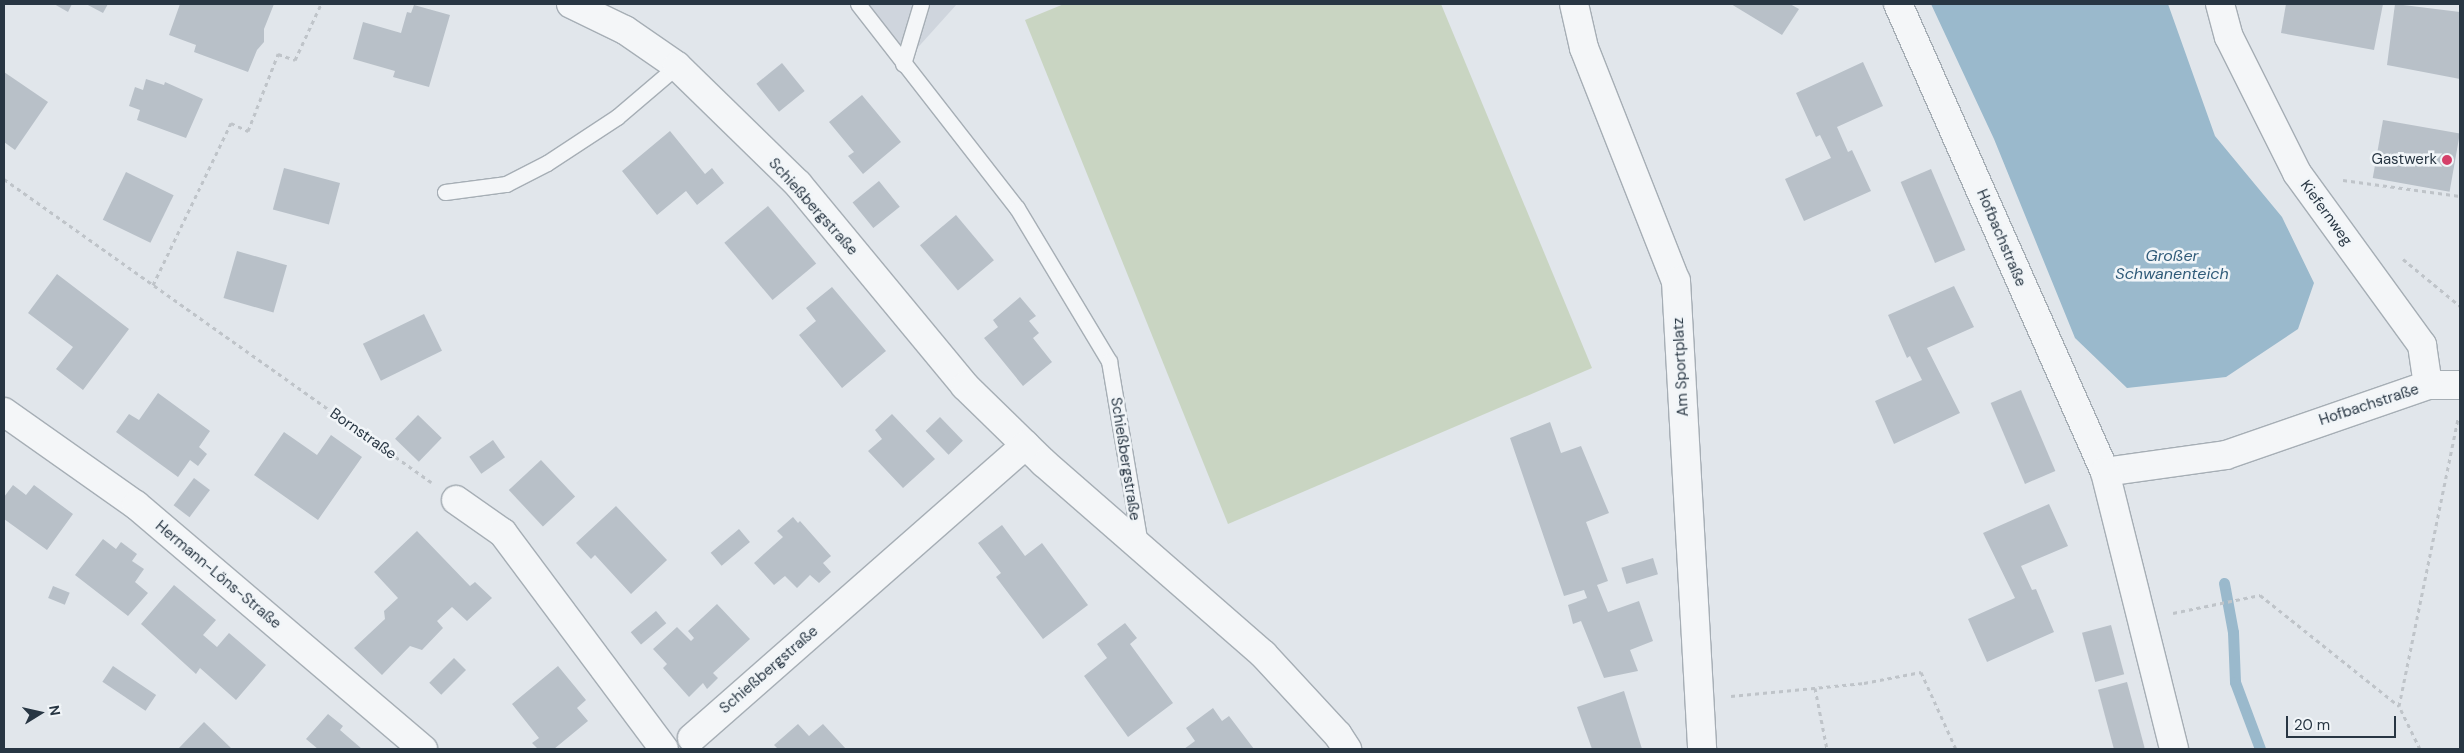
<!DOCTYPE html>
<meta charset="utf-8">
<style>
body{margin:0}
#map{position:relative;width:2464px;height:753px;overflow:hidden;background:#e1e6eb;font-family:"DM Sans",sans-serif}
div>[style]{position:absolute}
.built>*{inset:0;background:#cfd5dd}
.green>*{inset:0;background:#c9d5c2}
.water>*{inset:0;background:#9ab9cc}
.stream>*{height:11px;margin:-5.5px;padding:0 5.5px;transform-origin:5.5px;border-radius:5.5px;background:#9ab9cc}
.building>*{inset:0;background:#b8c0c8;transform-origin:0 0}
.path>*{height:3px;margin-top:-1.5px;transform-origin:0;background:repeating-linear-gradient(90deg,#bfc4c9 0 4px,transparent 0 8px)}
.roads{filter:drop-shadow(1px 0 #a6aeb5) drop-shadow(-1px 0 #a6aeb5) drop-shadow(0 1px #a6aeb5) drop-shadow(0 -1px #a6aeb5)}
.service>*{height:15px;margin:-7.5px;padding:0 7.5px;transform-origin:7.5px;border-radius:7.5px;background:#f4f6f8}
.minor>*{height:28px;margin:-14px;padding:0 14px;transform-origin:14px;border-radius:14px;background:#f4f6f8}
.dots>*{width:14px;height:14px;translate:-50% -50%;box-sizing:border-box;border:2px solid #f1f5f8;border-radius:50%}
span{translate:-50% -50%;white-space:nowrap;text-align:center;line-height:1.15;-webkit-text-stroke:5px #f1f5f8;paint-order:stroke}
.poi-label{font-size:15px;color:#283643}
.right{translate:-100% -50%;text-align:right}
.street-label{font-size:15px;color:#283643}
.water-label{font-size:16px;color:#305b79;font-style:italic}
.frame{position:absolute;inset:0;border:5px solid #283643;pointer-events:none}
.north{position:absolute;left:15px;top:688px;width:50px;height:50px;-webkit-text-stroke:4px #f1f5f8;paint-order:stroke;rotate:80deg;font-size:14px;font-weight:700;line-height:20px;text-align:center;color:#283643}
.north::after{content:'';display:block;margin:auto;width:18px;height:22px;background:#283643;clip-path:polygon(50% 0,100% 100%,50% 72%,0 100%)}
.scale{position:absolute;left:2286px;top:716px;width:110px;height:22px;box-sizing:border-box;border:2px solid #283643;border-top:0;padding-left:6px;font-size:15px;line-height:18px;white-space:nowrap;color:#283643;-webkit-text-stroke:4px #f1f5f8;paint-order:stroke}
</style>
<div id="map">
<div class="built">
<div style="clip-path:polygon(858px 4px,957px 4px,903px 64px)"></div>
</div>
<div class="green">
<div style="clip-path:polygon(1064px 4px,1441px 4px,1592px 368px,1228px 524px,1025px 20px)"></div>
</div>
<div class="water">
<div style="clip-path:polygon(1931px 4px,2168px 4px,2215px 136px,2282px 217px,2314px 283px,2298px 329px,2226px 377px,2127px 388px,2075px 338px,1994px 139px)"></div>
</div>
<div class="stream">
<div style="left:2224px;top:583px;width:50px;rotate:79.6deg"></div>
<div style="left:2233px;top:632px;width:50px;rotate:87.7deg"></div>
<div style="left:2235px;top:682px;width:72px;rotate:69.5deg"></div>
</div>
<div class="building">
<div style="clip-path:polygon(54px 4px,72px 4px,68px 12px)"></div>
<div style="clip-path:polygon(86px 4px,108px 4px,103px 13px)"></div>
<div style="clip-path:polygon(180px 4px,274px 4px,264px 29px,264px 42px,257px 50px,248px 72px,194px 52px,196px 45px,169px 35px)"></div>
<div style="clip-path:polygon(1731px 4px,1790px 4px,1799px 9px,1782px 35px)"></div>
<div style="clip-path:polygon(2286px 4px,2383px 4px,2374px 50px,2281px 33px)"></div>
<div style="clip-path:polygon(2395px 4px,2460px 12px,2460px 79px,2387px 65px)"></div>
<div style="clip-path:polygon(414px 5px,450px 15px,429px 87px,393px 77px,395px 71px,353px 59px,363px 22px,401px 33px,407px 12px,411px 13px)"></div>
<div style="clip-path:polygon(1863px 62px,1883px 106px,1837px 127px,1848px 152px,1852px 150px,1871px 191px,1804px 221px,1785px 179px,1831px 158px,1820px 135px,1816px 137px,1796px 93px)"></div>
<div style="left:782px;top:63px;width:36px;height:33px;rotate:51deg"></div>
<div style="clip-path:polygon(4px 72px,48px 102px,15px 150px,4px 142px)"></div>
<div style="clip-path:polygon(146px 79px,164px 85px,165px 82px,203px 99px,186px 138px,137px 120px,140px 110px,129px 106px,135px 87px,143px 90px)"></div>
<div style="clip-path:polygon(862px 95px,901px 142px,863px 174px,848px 156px,854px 152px,829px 122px)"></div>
<div style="left:2383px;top:120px;width:78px;height:59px;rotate:10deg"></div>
<div style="clip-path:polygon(670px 131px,705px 174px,712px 168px,724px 183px,697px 205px,686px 191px,657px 215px,622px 171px)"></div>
<div style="left:284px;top:168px;width:58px;height:43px;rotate:15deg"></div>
<div style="left:1931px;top:169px;width:88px;height:33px;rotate:67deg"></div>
<div style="left:126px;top:172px;width:53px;height:53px;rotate:26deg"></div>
<div style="left:879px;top:181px;width:33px;height:34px;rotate:51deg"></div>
<div style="left:768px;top:206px;width:75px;height:57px;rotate:50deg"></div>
<div style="left:956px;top:215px;width:59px;height:47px;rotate:50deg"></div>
<div style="left:237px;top:251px;width:52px;height:49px;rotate:16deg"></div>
<div style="clip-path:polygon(57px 274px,129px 329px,83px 390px,56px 369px,73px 347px,28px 313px)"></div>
<div style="clip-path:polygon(1954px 286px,1974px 327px,1927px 348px,1960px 413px,1894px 444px,1875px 401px,1922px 380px,1910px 356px,1907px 358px,1888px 315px)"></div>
<div style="clip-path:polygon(832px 287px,886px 351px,842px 388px,799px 335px,816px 321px,806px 308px)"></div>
<div style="clip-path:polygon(1020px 297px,1036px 316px,1029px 321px,1039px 333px,1033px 338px,1052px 362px,1023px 386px,984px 338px,998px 327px,993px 320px)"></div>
<div style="left:424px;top:314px;width:41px;height:68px;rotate:64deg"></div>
<div style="left:2021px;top:390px;width:88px;height:33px;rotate:67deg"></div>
<div style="clip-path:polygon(158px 393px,210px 431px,199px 447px,207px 454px,198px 466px,190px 460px,178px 477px,116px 432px,129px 414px,139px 420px)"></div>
<div style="clip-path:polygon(892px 414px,935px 459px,903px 488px,868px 451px,882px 439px,875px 430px)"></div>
<div style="left:418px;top:415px;width:33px;height:33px;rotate:44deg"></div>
<div style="left:940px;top:417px;width:33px;height:20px;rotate:46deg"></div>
<div style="clip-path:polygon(1550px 422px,1561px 453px,1581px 446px,1609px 513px,1586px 522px,1608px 581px,1597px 585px,1608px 612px,1639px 601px,1653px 641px,1630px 650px,1638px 671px,1604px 678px,1581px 621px,1573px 624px,1568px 605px,1587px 598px,1584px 590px,1564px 596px,1510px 438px)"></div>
<div style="clip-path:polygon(284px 432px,317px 455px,331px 435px,362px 457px,318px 520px,254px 475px)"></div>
<div style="left:493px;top:440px;width:21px;height:29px;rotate:55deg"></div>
<div style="left:541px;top:460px;width:50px;height:44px;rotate:47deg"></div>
<div style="left:194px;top:478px;width:20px;height:34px;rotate:37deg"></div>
<div style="clip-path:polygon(13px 485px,26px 495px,34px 485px,73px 514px,47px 550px,4px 519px,4px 497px)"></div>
<div style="clip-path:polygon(2049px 504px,2068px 546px,2021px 566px,2032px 590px,2036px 589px,2054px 632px,1987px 662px,1968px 619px,2015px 598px,1983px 533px)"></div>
<div style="clip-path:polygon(616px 506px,667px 560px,631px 594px,595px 555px,591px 559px,576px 543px)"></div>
<div style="clip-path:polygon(793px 517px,798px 523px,800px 521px,831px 556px,823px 563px,831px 572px,819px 583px,810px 575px,797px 588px,785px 576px,774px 585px,754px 563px,783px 537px,777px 531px)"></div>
<div style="clip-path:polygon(1002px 525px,1025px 556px,1042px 543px,1088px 605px,1043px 639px,996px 577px,1001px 573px,978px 543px)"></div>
<div style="left:739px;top:529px;width:17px;height:37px;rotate:50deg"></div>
<div style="clip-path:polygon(417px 531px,470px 586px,475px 582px,492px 598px,467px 621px,452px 607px,437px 621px,443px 628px,422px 650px,410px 646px,382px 675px,354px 648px,385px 619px,384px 611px,398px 598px,374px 572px)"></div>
<div style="clip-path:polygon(103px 539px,116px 549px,121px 542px,137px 554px,132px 561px,144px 569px,135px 582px,148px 593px,128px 616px,75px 575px)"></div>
<div style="left:1653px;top:558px;width:17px;height:33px;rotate:73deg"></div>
<div style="clip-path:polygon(174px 585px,216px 620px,203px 635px,217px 647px,229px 633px,266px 665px,236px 700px,200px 668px,196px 674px,141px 624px)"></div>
<div style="left:53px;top:586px;width:18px;height:13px;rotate:22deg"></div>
<div style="clip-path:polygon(717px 604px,750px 639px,713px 673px,718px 678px,707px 689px,703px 683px,689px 697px,663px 668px,667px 664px,653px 649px,677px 627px,691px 641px,694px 638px,688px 631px)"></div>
<div style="left:656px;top:611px;width:16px;height:33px;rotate:50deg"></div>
<div style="clip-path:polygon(1125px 623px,1137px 638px,1130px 644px,1173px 703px,1128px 737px,1084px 676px,1107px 658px,1097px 644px)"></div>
<div style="left:2111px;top:625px;width:51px;height:30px;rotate:75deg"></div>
<div style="left:454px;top:658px;width:17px;height:35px;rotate:45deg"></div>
<div style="left:113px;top:666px;width:52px;height:19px;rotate:34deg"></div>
<div style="clip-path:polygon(558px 666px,586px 700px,577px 708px,588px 721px,554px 749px,538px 749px,532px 743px,539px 738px,512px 704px)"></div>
<div style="left:2127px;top:682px;width:68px;height:30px;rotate:75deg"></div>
<div style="clip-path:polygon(1624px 691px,1642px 749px,1592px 749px,1577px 707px)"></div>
<div style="clip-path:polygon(1213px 708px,1222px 721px,1229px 716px,1254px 749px,1184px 749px,1195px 741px,1186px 728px)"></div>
<div style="clip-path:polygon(328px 714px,343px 726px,340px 730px,362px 749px,318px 749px,306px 739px)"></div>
<div style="clip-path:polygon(204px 722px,232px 749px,178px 749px)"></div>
<div style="clip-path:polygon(798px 724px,809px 736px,823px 724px,846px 749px,778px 749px,774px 745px)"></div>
</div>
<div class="path">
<div style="left:4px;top:179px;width:524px;rotate:35.36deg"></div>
<div style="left:2343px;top:180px;width:118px;rotate:7.8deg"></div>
<div style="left:2403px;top:259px;width:74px;rotate:39.5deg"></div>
<div style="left:153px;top:285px;width:180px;rotate:-64.3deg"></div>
<div style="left:231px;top:123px;width:19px;rotate:25deg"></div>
<div style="left:248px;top:131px;width:83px;rotate:-68.7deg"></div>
<div style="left:278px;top:54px;width:18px;rotate:19deg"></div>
<div style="left:295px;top:60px;width:62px;rotate:-65.1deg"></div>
<div style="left:2173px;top:613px;width:89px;rotate:-11.7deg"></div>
<div style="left:2260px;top:595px;width:178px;rotate:38.6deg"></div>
<div style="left:1815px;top:688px;width:62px;rotate:78.9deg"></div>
<div style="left:1731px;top:696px;width:134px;rotate:-5.6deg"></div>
<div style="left:1864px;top:683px;width:58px;rotate:-10.9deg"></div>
<div style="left:1921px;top:672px;width:85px;rotate:65.6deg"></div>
<div style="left:2420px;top:749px;width:48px;rotate:-116deg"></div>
<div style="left:2399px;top:706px;width:294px;rotate:-78.4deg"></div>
</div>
<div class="roads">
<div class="service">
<div style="left:858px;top:4px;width:259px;rotate:52.1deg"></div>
<div style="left:1017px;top:208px;width:179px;rotate:59deg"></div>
<div style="left:1109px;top:361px;width:186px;rotate:80.4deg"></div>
<div style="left:903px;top:64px;width:63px;rotate:-73.3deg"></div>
<div style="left:445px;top:192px;width:62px;rotate:-7.5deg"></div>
<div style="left:506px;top:184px;width:46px;rotate:-27.1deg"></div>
<div style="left:547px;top:163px;width:84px;rotate:-33.3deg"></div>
<div style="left:617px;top:117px;width:79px;rotate:-40.4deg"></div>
</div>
<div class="minor">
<div style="left:571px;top:4px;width:60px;rotate:25.7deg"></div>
<div style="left:625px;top:30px;width:63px;rotate:34.7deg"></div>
<div style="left:677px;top:66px;width:169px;rotate:44.3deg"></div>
<div style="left:798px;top:184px;width:262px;rotate:50.4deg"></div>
<div style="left:965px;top:386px;width:110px;rotate:44.3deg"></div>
<div style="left:1044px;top:463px;width:291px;rotate:41.1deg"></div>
<div style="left:1263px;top:654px;width:110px;rotate:47.2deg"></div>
<div style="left:1338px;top:735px;width:17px;rotate:57deg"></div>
<div style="left:1574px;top:4px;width:45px;rotate:77.2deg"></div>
<div style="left:1584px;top:48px;width:251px;rotate:68.5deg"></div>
<div style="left:1676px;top:281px;width:469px;rotate:86.8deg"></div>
<div style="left:1898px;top:4px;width:512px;rotate:66.14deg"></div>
<div style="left:2105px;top:472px;width:122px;rotate:-8deg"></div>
<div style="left:2226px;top:455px;width:214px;rotate:-19.1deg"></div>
<div style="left:2428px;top:385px;width:32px"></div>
<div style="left:2220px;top:4px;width:34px;rotate:75deg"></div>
<div style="left:2229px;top:37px;width:152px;rotate:63.4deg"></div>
<div style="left:2297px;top:173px;width:213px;rotate:54deg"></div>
<div style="left:2422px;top:345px;width:40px;rotate:81.5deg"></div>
<div style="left:4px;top:412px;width:161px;rotate:35.2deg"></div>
<div style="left:136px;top:505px;width:377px;rotate:40.4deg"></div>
<div style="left:2105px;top:472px;width:285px;rotate:76deg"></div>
<div style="left:456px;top:500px;width:57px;rotate:35.1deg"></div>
<div style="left:503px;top:533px;width:269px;rotate:53.3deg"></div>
<div style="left:692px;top:738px;width:444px;rotate:-41.3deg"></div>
</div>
</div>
<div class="dots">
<div style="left:2447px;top:160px;background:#d5406a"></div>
</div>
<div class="poi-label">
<span class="right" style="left:2437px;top:160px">Gastwerk</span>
</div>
<div class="street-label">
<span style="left:813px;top:207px;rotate:48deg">Schießbergstraße</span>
<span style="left:2326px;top:213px;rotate:54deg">Kiefernweg</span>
<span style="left:2001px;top:238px;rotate:67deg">Hofbachstraße</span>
<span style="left:1681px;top:367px;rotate:-93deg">Am Sportplatz</span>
<span style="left:2369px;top:405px;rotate:-18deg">Hofbachstraße</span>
<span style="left:363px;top:434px;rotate:35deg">Bornstraße</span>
<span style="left:1125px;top:459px;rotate:81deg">Schießbergstraße</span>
<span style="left:218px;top:575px;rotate:40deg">Hermann-Löns-Straße</span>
<span style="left:769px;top:670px;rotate:-41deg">Schießbergstraße</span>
</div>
<div class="water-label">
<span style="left:2172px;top:265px">Großer<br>Schwanenteich</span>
</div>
<div class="frame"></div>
<div class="north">N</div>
<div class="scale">20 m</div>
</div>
